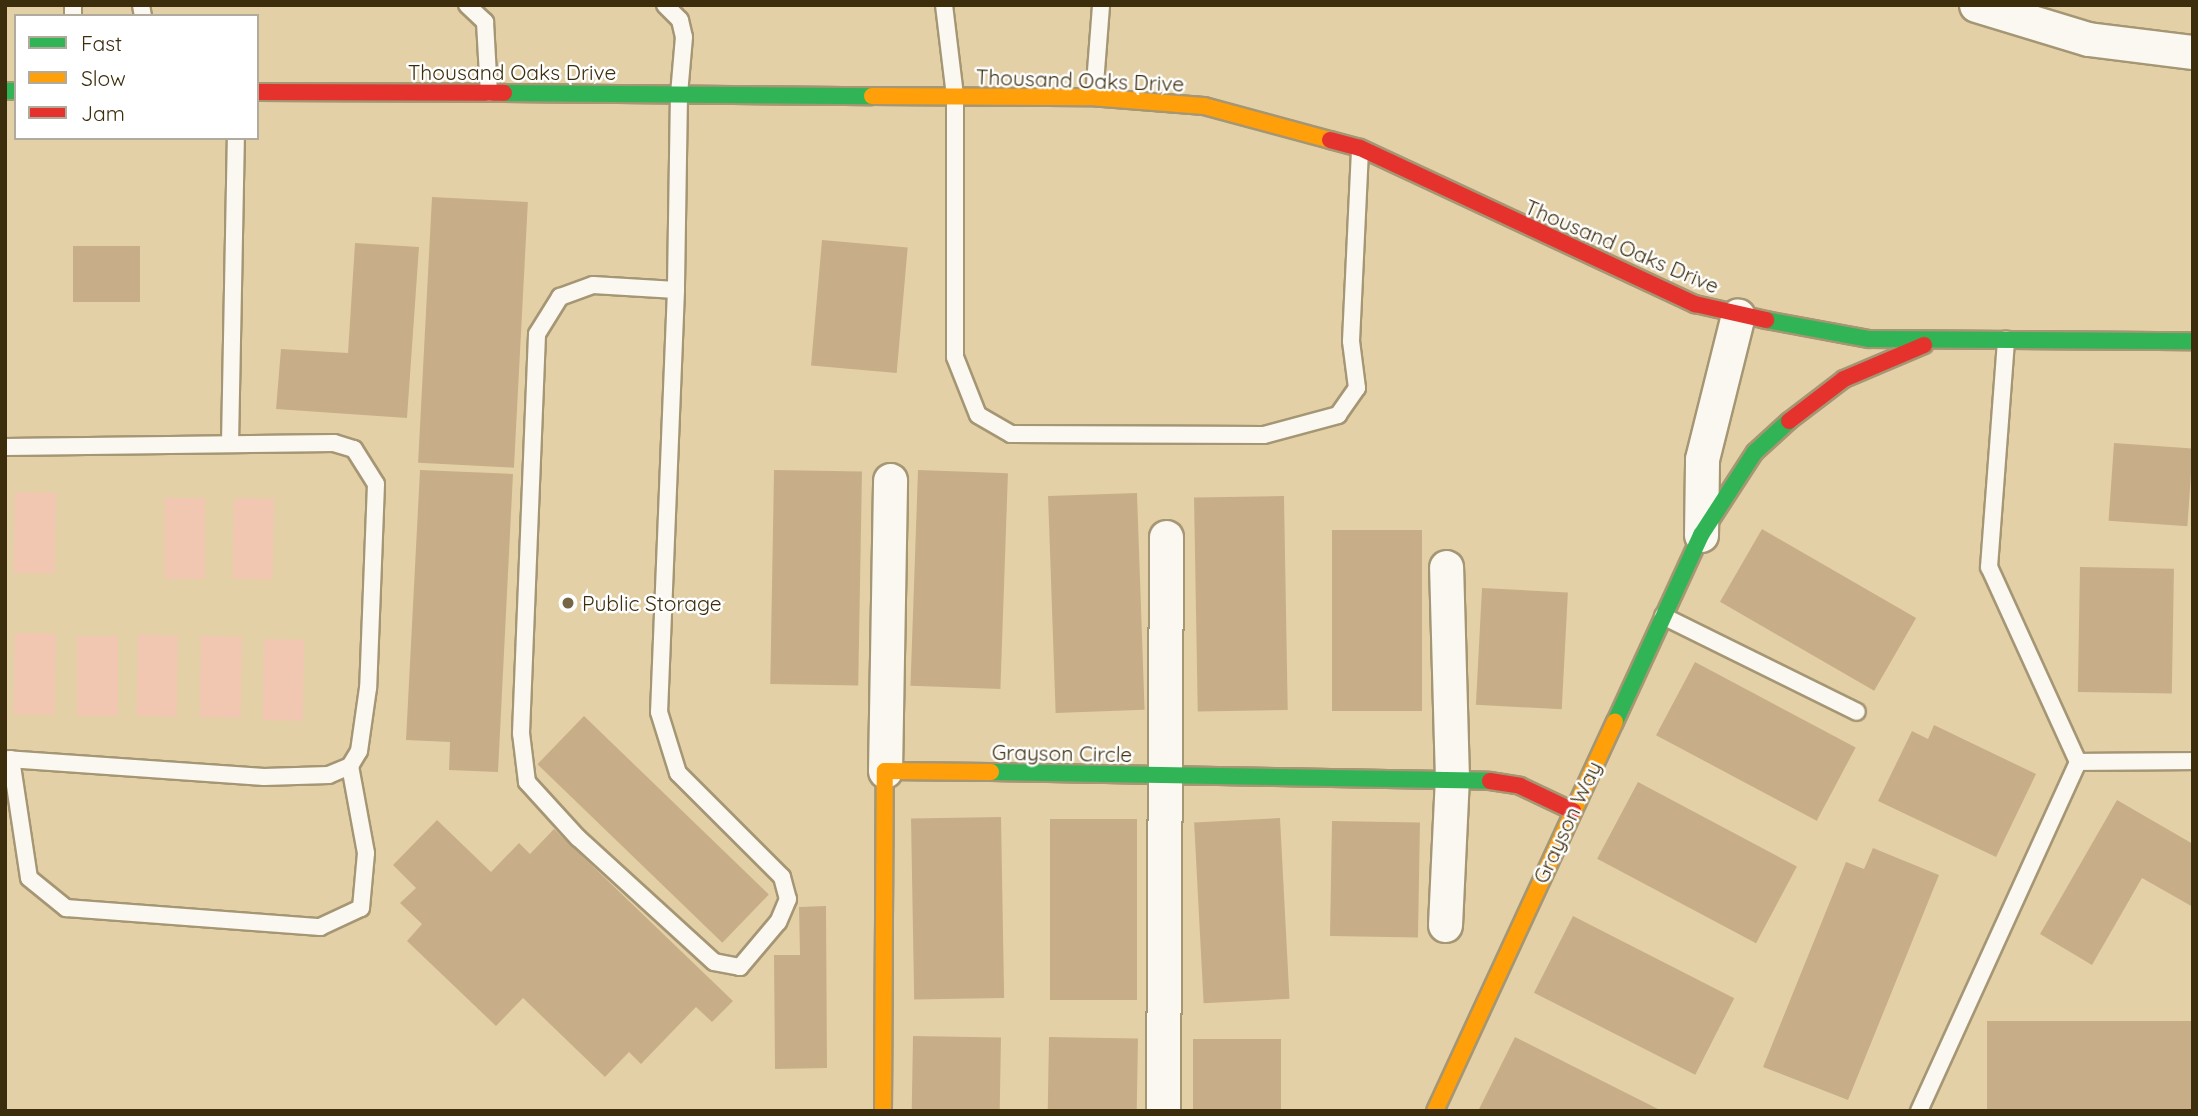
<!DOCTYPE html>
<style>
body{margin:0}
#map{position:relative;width:2198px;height:1116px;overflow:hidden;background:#e4d0a7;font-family:Quicksand,sans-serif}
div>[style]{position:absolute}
.green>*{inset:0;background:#f1c7b1;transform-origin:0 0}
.building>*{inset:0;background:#c7ae89;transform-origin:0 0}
.roads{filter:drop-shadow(2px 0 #a59674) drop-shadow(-2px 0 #a59674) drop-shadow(0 2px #a59674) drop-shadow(0 -2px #a59674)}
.lane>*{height:16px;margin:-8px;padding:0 8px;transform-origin:8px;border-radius:8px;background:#fbf8f2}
.street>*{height:33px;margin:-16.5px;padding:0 16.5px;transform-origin:16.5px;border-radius:16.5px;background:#fbf8f2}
.fast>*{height:16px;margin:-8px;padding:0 8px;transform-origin:8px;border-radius:8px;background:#30b455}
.slow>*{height:16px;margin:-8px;padding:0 8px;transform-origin:8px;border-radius:8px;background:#ff9f0a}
.jam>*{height:16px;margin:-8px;padding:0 8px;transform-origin:8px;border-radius:8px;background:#e5322d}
.dots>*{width:19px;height:19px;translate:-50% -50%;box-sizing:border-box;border:4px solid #fff;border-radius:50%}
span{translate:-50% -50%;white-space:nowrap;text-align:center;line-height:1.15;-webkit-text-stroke:5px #fff;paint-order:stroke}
.street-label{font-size:21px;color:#3c2d0d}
.poi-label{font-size:21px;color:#3c2d0d}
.left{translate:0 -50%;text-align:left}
.frame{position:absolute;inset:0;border:7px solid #3c2d0d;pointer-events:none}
.legend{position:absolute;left:14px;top:14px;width:245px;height:126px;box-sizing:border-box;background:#fff;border:2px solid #b1ab9e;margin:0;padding:9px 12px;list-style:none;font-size:21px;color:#3c2d0d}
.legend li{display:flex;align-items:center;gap:14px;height:35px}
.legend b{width:35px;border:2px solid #b1ab9e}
</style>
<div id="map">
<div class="green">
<div style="left:15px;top:492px;width:41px;height:81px;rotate:1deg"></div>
<div style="left:165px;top:498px;width:40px;height:81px"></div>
<div style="left:234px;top:498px;width:40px;height:81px;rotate:1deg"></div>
<div style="left:15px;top:633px;width:41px;height:81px;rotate:1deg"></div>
<div style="left:138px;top:635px;width:40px;height:81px;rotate:1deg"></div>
<div style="left:77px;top:636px;width:41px;height:80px"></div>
<div style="left:201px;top:636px;width:41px;height:81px;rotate:1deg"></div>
<div style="left:264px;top:639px;width:40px;height:81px;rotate:1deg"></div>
</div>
<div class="building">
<div style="left:432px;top:197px;width:96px;height:266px;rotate:3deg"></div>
<div style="left:822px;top:240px;width:86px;height:126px;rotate:5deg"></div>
<div style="clip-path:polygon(355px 243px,419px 247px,407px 418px,276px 409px,281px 349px,348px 353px)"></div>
<div style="left:73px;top:246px;width:67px;height:56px"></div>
<div style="left:2114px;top:443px;width:79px;height:78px;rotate:4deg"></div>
<div style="clip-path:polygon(420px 470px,513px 474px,498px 772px,449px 770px,450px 742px,406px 740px)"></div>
<div style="left:774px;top:470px;width:88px;height:214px;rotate:1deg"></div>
<div style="left:918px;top:470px;width:90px;height:216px;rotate:2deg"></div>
<div style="left:1137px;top:493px;width:217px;height:89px;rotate:88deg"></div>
<div style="left:1284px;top:496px;width:214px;height:90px;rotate:89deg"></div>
<div style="left:1762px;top:529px;width:178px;height:84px;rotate:30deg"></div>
<div style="left:1332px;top:530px;width:90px;height:181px"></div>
<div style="left:2080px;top:567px;width:94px;height:125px;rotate:1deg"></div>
<div style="left:1482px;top:588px;width:86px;height:117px;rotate:3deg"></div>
<div style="left:1695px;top:662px;width:182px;height:83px;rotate:28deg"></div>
<div style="left:584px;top:716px;width:257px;height:67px;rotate:44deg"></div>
<div style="clip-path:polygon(1934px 725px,2036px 774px,1996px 857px,1878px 801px,1912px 731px,1928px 739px)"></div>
<div style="left:1638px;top:782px;width:180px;height:87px;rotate:28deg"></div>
<div style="clip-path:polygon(2117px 800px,2193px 844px,2193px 907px,2142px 878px,2092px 965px,2040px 934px)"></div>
<div style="left:1001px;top:817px;width:181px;height:90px;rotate:89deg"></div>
<div style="left:1280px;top:818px;width:181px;height:86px;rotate:87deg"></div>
<div style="left:1137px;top:819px;width:181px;height:87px;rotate:90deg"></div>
<div style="clip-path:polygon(437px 820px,491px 872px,519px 843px,530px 854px,554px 829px,733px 1001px,712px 1022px,696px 1007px,641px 1064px,629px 1052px,605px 1077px,523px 998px,496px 1026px,407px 941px,422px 924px,400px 903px,416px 888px,393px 865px)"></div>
<div style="left:1332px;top:821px;width:88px;height:115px;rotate:1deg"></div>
<div style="clip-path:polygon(1873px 848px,1939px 875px,1848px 1100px,1763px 1067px,1846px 862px,1864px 869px)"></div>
<div style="clip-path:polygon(826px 906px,827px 1068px,775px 1069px,774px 955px,800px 955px,799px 907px)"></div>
<div style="left:1573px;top:916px;width:181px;height:86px;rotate:27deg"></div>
<div style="left:2193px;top:1021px;width:90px;height:206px;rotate:90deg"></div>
<div style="left:913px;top:1036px;width:88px;height:75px;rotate:1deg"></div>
<div style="left:1049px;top:1037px;width:89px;height:74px;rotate:1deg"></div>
<div style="clip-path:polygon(1515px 1037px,1662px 1111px,1478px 1111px)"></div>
<div style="left:1193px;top:1039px;width:88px;height:72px"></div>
</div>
<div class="roads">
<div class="lane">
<div style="left:73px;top:5px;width:11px;rotate:90deg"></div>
<div style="left:141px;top:5px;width:11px;rotate:80deg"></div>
<div style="left:467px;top:5px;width:25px;rotate:43deg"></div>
<div style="left:485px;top:22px;width:71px;rotate:86.8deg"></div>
<div style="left:665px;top:5px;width:21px;rotate:45deg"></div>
<div style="left:680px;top:20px;width:17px;rotate:77deg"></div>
<div style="left:684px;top:37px;width:57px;rotate:95deg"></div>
<div style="left:679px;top:94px;width:196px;rotate:90.9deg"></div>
<div style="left:676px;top:290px;width:422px;rotate:92.3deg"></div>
<div style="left:659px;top:712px;width:64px;rotate:72.7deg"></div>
<div style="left:678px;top:773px;width:147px;rotate:45deg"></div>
<div style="left:782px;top:877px;width:23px;rotate:75deg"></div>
<div style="left:788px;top:899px;width:25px;rotate:113deg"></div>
<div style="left:778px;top:922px;width:59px;rotate:130.2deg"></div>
<div style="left:740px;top:967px;width:26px;rotate:-169deg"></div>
<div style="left:714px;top:962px;width:184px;rotate:-137.6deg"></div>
<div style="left:578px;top:838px;width:76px;rotate:-132.3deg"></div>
<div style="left:527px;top:782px;width:49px;rotate:-97deg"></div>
<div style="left:521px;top:733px;width:399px;rotate:-87.7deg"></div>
<div style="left:537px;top:334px;width:44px;rotate:-58.1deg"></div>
<div style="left:560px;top:297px;width:35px;rotate:-20deg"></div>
<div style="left:593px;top:285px;width:83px;rotate:3.4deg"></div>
<div style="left:944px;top:5px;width:92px;rotate:83.1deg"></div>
<div style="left:955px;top:96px;width:261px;rotate:90deg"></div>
<div style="left:955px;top:357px;width:62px;rotate:68.4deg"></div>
<div style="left:978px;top:415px;width:38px;rotate:30deg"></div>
<div style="left:1011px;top:434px;width:253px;rotate:0.2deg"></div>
<div style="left:1264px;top:435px;width:77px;rotate:-15.1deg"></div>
<div style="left:1338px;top:415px;width:33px;rotate:-55deg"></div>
<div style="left:1357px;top:388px;width:47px;rotate:-97.3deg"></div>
<div style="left:1351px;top:341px;width:191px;rotate:-87.3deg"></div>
<div style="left:1094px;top:97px;width:92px;rotate:-85.6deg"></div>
<div style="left:230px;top:444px;width:306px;rotate:-88.9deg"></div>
<div style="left:5px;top:447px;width:329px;rotate:-0.7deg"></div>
<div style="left:334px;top:443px;width:21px;rotate:17deg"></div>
<div style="left:354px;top:449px;width:41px;rotate:57.8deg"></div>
<div style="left:376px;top:484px;width:204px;rotate:92.2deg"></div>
<div style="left:368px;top:688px;width:64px;rotate:98.1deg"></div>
<div style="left:359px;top:751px;width:17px;rotate:121deg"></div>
<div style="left:350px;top:766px;width:23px;rotate:157deg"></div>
<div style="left:329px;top:775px;width:65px;rotate:178.2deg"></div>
<div style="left:264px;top:777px;width:260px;rotate:-176deg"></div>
<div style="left:1663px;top:616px;width:216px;rotate:26.3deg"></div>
<div style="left:11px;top:759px;width:120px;rotate:81.4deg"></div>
<div style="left:29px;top:878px;width:48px;rotate:39deg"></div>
<div style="left:66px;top:908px;width:255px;rotate:4.3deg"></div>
<div style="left:320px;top:927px;width:45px;rotate:-24.9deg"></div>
<div style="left:361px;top:908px;width:55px;rotate:-84.8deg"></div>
<div style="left:366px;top:853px;width:88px;rotate:-100.4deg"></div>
<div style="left:2078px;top:762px;width:115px;rotate:-0.5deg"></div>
<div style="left:1919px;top:1111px;width:384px;rotate:-65.5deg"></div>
<div style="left:2078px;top:762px;width:214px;rotate:-114.5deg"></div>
<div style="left:1989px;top:567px;width:228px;rotate:-85.7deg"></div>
</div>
<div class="street">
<div style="left:1976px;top:5px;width:117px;rotate:16.9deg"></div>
<div style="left:2088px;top:39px;width:106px;rotate:7.1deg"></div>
<div style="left:1701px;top:535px;width:76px;rotate:-89.2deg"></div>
<div style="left:1702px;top:459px;width:148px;rotate:-76deg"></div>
<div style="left:885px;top:771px;width:291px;rotate:-89deg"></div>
<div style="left:1445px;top:925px;width:146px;rotate:-87.3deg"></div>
<div style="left:1452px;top:779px;width:212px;rotate:-91.6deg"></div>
<div style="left:1163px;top:1111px;width:574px;rotate:-89.7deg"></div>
</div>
<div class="fast">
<div style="left:5px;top:91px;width:11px"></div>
<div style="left:504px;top:93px;width:368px;rotate:0.5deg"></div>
<div style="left:1766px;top:320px;width:105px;rotate:10.5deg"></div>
<div style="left:1869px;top:339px;width:324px;rotate:0.4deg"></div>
<div style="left:1615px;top:722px;width:206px;rotate:-65.3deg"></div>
<div style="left:1701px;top:535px;width:99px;rotate:-57deg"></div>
<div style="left:1755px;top:452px;width:46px;rotate:-42.4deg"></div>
<div style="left:991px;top:772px;width:499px;rotate:1deg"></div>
</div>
<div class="slow">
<div style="left:872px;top:96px;width:218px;rotate:0.3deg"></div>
<div style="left:1090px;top:97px;width:114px;rotate:4.5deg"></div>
<div style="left:1204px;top:106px;width:131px;rotate:15.1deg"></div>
<div style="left:883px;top:1111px;width:340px;rotate:-89.7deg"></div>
<div style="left:885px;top:771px;width:106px;rotate:0.5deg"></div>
<div style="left:1435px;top:1111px;width:429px;rotate:-65.2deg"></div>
</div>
<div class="jam">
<div style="left:257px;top:92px;width:247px;rotate:0.2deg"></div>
<div style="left:1330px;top:140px;width:31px;rotate:15deg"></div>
<div style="left:1360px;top:148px;width:370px;rotate:25deg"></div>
<div style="left:1695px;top:304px;width:73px;rotate:12.7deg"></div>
<div style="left:1789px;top:421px;width:69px;rotate:-37.4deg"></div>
<div style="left:1844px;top:379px;width:87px;rotate:-23deg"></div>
<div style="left:1490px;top:781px;width:30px;rotate:9deg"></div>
<div style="left:1520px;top:786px;width:59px;rotate:25.3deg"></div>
</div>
</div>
<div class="dots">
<div style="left:568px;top:603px;background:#776643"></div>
</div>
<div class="street-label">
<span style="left:512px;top:72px">Thousand Oaks Drive</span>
<span style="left:1080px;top:80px;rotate:2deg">Thousand Oaks Drive</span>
<span style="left:1622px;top:246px;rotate:23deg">Thousand Oaks Drive</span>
<span style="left:1062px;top:753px;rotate:1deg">Grayson Circle</span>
<span style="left:1567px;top:822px;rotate:-65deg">Grayson Way</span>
</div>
<div class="poi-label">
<span class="left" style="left:582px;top:603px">Public Storage</span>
</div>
<div class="frame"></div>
<ul class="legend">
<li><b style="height:9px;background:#30b455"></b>Fast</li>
<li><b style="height:9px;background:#ff9f0a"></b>Slow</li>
<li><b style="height:9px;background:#e5322d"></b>Jam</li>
</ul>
</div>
